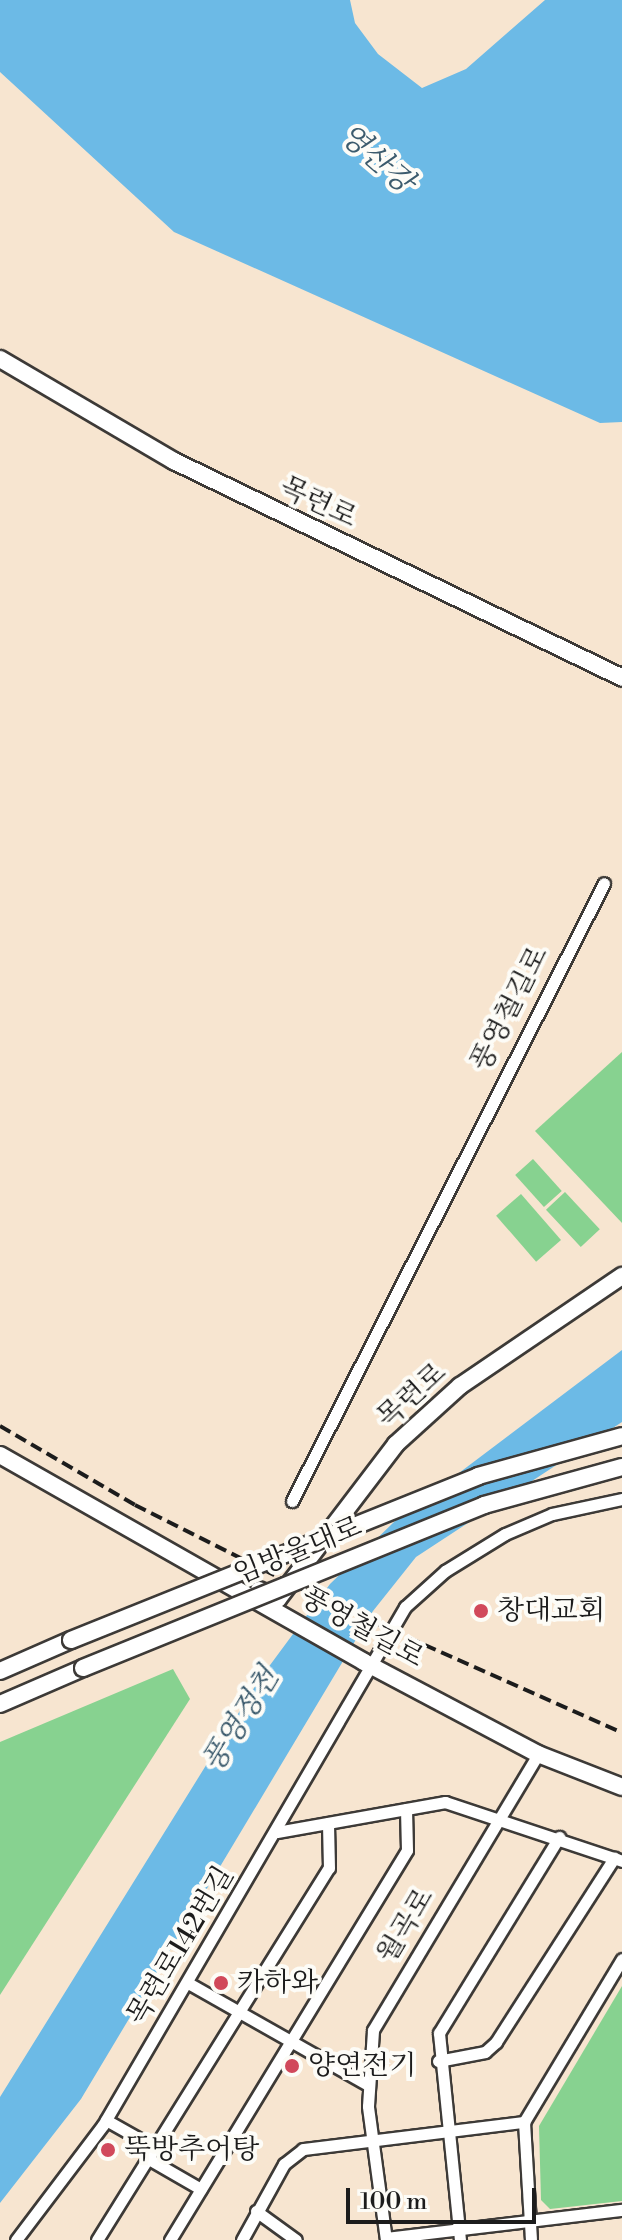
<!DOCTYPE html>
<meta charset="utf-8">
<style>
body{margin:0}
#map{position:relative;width:622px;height:2240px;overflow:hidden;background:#f7e5d0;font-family:"Libre Bodoni","Noto Serif KR",serif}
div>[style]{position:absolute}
.green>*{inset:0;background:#87d290;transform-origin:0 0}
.water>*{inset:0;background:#6cbae6}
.pier>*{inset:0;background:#f7e5d0;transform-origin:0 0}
.roads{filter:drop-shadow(2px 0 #3d3a37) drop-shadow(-2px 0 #3d3a37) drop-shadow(0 2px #3d3a37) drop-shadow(0 -2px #3d3a37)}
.street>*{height:11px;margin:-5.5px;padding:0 5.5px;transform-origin:5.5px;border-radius:5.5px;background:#fff}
.secondary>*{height:16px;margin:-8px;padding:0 8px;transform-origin:8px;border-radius:8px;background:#fff}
.rail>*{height:4px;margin-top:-2px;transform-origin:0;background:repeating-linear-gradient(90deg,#1c1c1c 0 12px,transparent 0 18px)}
.bridges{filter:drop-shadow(2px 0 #3d3a37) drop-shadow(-2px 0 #3d3a37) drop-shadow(0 2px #3d3a37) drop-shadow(0 -2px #3d3a37)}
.secondary-bridge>*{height:16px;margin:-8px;padding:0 8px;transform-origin:8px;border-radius:8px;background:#fff}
.dots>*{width:22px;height:22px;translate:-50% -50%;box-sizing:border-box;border:4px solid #fdfcf7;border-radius:50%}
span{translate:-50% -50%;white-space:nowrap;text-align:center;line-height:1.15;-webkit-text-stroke:8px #fdfcf7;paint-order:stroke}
.street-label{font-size:28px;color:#1c1c1c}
.poi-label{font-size:28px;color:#1c1c1c}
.left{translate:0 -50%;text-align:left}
.water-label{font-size:30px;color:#3c5b6d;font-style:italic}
.scale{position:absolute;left:346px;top:2188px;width:190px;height:36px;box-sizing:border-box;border:4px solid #1c1c1c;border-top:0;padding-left:10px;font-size:24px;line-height:28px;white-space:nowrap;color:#1c1c1c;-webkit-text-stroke:6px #fdfcf7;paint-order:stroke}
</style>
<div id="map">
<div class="green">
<div style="clip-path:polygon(622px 1052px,622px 1223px,535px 1131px)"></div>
<div style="left:533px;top:1159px;width:43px;height:24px;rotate:48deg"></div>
<div style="left:565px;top:1192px;width:51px;height:26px;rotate:47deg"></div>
<div style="left:521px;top:1194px;width:61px;height:33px;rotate:49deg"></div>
<div style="clip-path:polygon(173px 1669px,190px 1699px,0 1995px,0 1742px)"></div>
<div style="clip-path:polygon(622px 1986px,622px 2201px,550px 2209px,541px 2200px,539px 2126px)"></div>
</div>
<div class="water">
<div style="clip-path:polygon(0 0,350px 0,355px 23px,378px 54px,422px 88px,466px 69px,545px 0,622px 0,622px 422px,600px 423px,174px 232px,0 72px)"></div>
<div style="clip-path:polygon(622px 1350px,622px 1422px,416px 1557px,373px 1611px,81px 2099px,0 2203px,0 2097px,259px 1680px,330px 1584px,394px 1522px)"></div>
</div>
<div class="pier">
<div style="left:320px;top:1591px;width:60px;height:11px;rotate:26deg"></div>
</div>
<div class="roads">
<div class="street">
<div style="left:292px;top:1501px;width:692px;rotate:-63.21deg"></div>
<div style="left:277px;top:1832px;width:171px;rotate:-10.1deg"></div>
<div style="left:445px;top:1802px;width:187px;rotate:18.4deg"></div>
<div style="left:188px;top:1983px;width:207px;rotate:29.5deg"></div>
<div style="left:438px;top:2061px;width:48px;rotate:-10.8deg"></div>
<div style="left:485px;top:2052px;width:15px;rotate:-42deg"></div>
<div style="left:496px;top:2042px;width:219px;rotate:-57.3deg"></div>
<div style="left:106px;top:2120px;width:55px;rotate:29.4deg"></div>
<div style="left:147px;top:2158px;width:62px;rotate:29.9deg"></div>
<div style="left:256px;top:2211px;width:49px;rotate:35.9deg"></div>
<div style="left:386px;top:2238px;width:238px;rotate:-6.8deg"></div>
<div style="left:16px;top:2240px;width:144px;rotate:-52.9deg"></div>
<div style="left:103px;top:2125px;width:600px;rotate:-59.76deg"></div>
<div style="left:405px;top:1607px;width:54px;rotate:-42deg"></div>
<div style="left:445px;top:1571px;width:70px;rotate:-31.7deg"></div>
<div style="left:505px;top:1534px;width:51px;rotate:-23.1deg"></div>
<div style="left:552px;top:1514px;width:72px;rotate:-12.1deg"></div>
<div style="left:97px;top:2240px;width:438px;rotate:-58.1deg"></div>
<div style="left:329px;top:1868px;width:45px;rotate:-91.3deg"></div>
<div style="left:170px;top:2240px;width:456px;rotate:-58.7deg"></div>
<div style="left:407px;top:1850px;width:41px;rotate:-91.4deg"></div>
<div style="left:242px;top:2240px;width:87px;rotate:-61.1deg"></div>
<div style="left:284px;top:2164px;width:24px;rotate:-38deg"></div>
<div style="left:303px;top:2149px;width:223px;rotate:-7deg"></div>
<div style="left:386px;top:2240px;width:135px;rotate:-97.7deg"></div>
<div style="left:368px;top:2106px;width:76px;rotate:-86.2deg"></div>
<div style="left:373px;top:2030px;width:322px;rotate:-59.1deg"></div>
<div style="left:460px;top:2240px;width:208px;rotate:-95.8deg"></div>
<div style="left:439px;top:2033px;width:230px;rotate:-58.5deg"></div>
<div style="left:531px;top:2240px;width:118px;rotate:-93.4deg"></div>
<div style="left:524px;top:2122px;width:190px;rotate:-59deg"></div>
</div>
<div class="secondary">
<div style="left:0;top:359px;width:202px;rotate:30.4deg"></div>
<div style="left:174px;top:461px;width:498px;rotate:25.8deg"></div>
<div style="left:0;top:1455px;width:419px;rotate:29.6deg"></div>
<div style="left:364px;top:1662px;width:197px;rotate:27.9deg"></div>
<div style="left:538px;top:1754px;width:90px;rotate:21.4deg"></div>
<div style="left:259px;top:1590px;width:21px;rotate:25deg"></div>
<div style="left:278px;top:1599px;width:195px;rotate:-52.7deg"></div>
<div style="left:396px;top:1444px;width:86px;rotate:-42.2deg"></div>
<div style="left:460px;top:1386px;width:196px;rotate:-34.2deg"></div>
<div style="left:0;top:1671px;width:77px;rotate:-23.6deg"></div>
<div style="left:0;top:1704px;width:90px;rotate:-23.4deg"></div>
</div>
</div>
<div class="rail">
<div style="left:0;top:1426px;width:156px;rotate:30.3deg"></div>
<div style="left:135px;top:1505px;width:214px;rotate:26.7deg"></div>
<div style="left:326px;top:1601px;width:324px;rotate:24deg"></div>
</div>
<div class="bridges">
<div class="secondary-bridge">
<div style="left:71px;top:1640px;width:439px;rotate:-21.9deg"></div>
<div style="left:478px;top:1476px;width:149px;rotate:-15.5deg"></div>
<div style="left:83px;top:1668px;width:433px;rotate:-22.1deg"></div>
<div style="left:484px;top:1505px;width:143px;rotate:-15.4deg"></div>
</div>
</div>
<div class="dots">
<div style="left:481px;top:1611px;background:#d1495b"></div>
<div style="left:221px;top:1983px;background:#d1495b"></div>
<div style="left:292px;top:2066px;background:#d1495b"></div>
<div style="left:108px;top:2150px;background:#d1495b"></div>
</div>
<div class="street-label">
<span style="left:318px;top:503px;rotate:25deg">목련로</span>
<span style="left:510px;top:1009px;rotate:-63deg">풍영철길로</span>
<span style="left:412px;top:1396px;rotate:-42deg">목련로</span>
<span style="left:298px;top:1551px;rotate:-22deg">임방울대로</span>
<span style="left:362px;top:1628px;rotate:29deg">풍영철길로</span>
<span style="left:406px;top:1926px;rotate:-59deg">월곡로</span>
<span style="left:181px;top:1946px;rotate:-59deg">목련로142번길</span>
</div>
<div class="poi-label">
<span class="left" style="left:497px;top:1611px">창대교회</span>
<span class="left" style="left:237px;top:1983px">카하와</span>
<span class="left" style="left:308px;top:2066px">양연전기</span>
<span class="left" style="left:124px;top:2150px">뚝방추어탕</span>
</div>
<div class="water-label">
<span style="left:376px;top:159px;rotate:41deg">영산강</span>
<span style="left:241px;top:1720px;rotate:-58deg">풍영정천</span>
</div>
<div class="scale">100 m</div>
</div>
